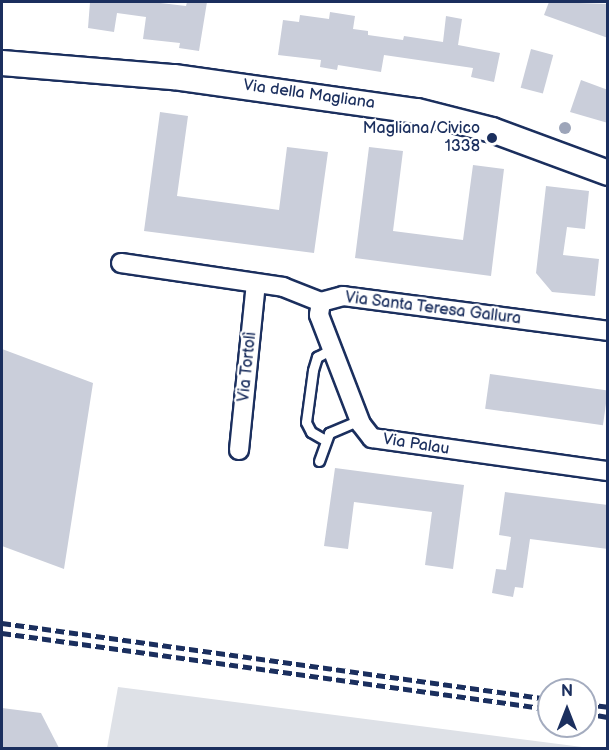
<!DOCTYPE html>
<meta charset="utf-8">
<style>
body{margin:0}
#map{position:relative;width:609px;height:750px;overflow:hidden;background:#fff;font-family:"Balsamiq Sans",sans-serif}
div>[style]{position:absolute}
.green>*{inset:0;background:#dee1e7}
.building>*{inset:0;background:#caceda;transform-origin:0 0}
.roads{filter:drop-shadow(2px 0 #1b2f5e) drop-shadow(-2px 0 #1b2f5e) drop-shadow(0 2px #1b2f5e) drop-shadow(0 -2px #1b2f5e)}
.lane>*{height:9px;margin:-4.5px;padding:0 4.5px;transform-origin:4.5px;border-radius:4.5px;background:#fff}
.street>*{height:18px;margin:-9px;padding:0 9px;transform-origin:9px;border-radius:9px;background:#fff}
.secondary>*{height:24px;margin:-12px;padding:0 12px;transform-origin:12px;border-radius:12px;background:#fff}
.rail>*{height:4.5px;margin-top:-2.25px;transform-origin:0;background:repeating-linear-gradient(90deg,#1b2f5e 0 9px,transparent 0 13.5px)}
.trees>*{width:12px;height:12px;margin:-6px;border-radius:50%;background:#9da5b9}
.dots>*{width:16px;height:16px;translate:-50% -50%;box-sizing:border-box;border:3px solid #fff;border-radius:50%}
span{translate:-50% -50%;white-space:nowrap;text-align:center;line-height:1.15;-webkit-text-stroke:4.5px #fff;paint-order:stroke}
.street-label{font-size:16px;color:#1b2f5e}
.poi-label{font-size:16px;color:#1b2f5e}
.right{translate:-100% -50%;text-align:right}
.frame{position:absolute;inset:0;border:3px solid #1b2f5e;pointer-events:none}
.north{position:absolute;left:537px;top:678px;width:60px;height:60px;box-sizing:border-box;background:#fff;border:2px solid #a4acbf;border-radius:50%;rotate:0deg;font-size:16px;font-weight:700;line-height:24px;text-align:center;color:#1b2f5e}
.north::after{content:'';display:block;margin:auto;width:21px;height:27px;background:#1b2f5e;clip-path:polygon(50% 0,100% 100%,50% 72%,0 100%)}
</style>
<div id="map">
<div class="green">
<div style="clip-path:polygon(118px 687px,590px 748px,107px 748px)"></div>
</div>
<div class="building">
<div style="clip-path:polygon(90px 2px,152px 2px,186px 6px,187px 2px,207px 2px,199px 51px,179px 48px,180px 43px,143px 39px,146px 17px,117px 13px,114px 32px,88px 28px)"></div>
<div style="clip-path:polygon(549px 2px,608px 4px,608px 38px,544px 15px)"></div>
<div style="clip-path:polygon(330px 12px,355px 16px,353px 29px,368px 31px,368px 35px,403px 40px,404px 36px,443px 42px,446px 16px,462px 19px,458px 45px,500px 53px,494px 82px,471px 77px,473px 68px,384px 55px,381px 72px,338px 65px,337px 70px,320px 67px,321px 60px,278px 55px,283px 20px,299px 22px,300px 15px,329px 19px)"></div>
<div style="left:531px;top:49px;width:23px;height:40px;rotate:15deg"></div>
<div style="clip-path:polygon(581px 80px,608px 90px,608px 123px,570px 112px)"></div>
<div style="clip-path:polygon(160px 112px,188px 116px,177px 196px,279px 210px,287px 147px,328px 152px,314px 253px,144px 231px)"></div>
<div style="clip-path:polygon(369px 147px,403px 151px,393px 231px,463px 240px,473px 165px,504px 169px,491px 276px,355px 258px)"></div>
<div style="clip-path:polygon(546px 186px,589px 191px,585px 229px,567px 227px,563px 255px,599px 259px,595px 296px,552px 292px,536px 273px)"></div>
<div style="clip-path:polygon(2px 349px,93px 383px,64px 569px,2px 546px)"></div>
<div style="left:490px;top:374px;width:119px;height:35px;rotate:8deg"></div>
<div style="clip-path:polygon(335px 468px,464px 485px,453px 569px,425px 565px,432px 512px,354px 502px,348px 549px,324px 546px)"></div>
<div style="clip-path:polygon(505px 492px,608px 505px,608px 549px,530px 539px,523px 588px,515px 587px,513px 597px,492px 593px,496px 569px,506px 570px,511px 537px,499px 535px)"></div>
<div style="clip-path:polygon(2px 708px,41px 713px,59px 748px,2px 748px)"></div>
</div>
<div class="roads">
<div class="lane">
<div style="left:325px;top:440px;width:16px;rotate:-150deg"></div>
<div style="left:311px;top:432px;width:11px;rotate:-117deg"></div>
<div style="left:306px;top:422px;width:52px;rotate:-82.3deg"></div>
<div style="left:313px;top:370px;width:14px;rotate:-73deg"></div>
<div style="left:317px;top:357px;width:17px;rotate:-28deg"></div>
<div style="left:319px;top:461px;width:30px;rotate:-70deg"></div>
<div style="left:329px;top:433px;width:33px;rotate:-23deg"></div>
</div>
<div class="street">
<div style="left:121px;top:263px;width:164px;rotate:8.4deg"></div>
<div style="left:283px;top:287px;width:41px;rotate:21.5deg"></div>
<div style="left:321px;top:302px;width:13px;rotate:99deg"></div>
<div style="left:319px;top:315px;width:117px;rotate:68.9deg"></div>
<div style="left:361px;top:424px;width:18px;rotate:52deg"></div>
<div style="left:372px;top:438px;width:238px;rotate:8deg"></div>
<div style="left:321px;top:302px;width:23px;rotate:-15deg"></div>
<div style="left:343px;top:296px;width:267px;rotate:7.5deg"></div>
<div style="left:239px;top:450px;width:167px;rotate:-84.2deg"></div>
</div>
<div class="secondary">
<div style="left:2px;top:63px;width:173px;rotate:4.7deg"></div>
<div style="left:174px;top:77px;width:245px;rotate:8deg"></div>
<div style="left:417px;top:111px;width:77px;rotate:14.2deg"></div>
<div style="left:492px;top:130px;width:124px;rotate:20.3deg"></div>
</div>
</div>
<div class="rail">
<div style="left:2px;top:623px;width:552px;rotate:7.91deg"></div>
<div style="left:2px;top:633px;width:552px;rotate:7.91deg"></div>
<div style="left:585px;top:704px;width:23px;rotate:7deg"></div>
<div style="left:585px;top:713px;width:23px;rotate:10deg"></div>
</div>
<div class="trees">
<div style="left:565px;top:128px"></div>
</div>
<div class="dots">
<div style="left:492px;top:138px;background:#1b2f5e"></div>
</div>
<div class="street-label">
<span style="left:309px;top:95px;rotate:8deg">Via della Magliana</span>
<span style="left:433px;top:309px;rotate:7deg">Via Santa Teresa Gallura</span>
<span style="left:248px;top:367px;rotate:-84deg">Via Tortolì</span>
<span style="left:416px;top:445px;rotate:9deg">Via Palau</span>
</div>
<div class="poi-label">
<span class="right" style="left:480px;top:138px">Magliana/Civico<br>1338</span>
</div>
<div class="frame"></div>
<div class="north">N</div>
</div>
